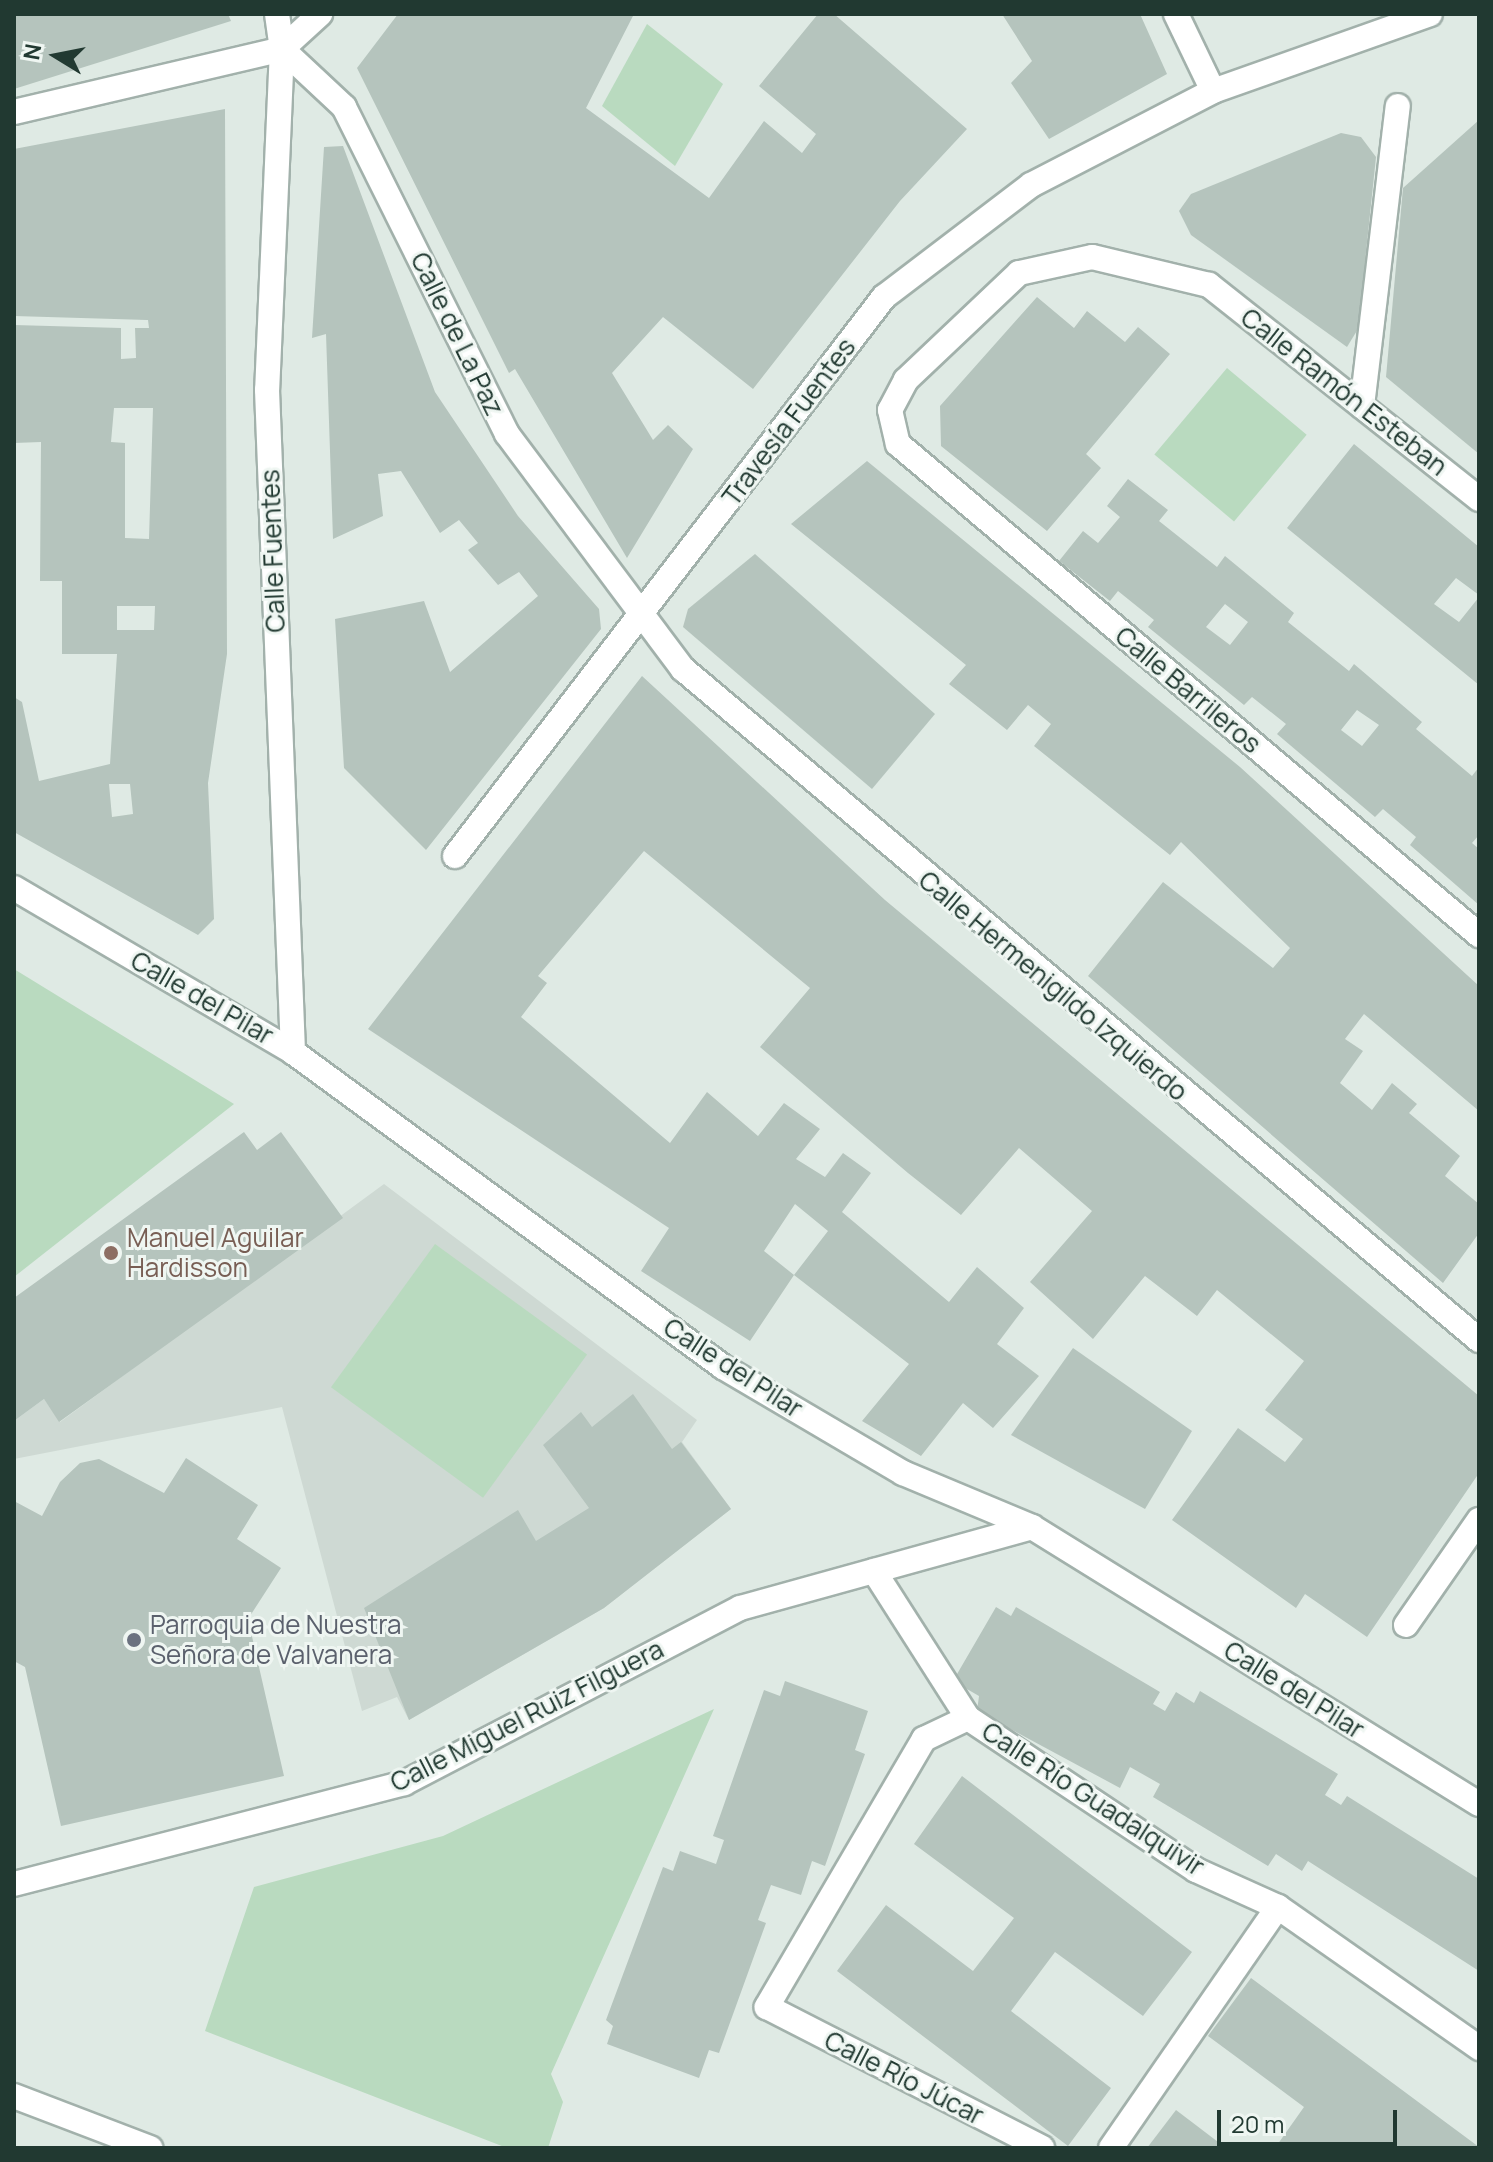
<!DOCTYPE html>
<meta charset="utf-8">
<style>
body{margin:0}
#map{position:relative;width:1493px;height:2162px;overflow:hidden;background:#dfeae4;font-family:Manrope,sans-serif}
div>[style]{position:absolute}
.built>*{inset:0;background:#ced9d3}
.green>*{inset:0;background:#b9dabf;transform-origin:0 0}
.building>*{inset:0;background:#b5c4bd}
.roads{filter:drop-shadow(2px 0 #a2b1ab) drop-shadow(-2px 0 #a2b1ab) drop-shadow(0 2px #a2b1ab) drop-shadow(0 -2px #a2b1ab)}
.street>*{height:24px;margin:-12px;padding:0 12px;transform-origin:12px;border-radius:12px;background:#fff}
.dots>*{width:22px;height:22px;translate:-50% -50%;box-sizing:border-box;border:4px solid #eff6f2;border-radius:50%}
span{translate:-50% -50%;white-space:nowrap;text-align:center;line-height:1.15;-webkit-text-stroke:6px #eff6f2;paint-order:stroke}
.street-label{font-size:26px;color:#213931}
.education-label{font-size:26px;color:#785e54}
.left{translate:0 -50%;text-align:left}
.worship-label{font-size:26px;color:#5b616d}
.frame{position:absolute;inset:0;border:16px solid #213931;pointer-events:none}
.north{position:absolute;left:16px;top:16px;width:80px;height:80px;-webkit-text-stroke:6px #eff6f2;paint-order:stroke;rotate:280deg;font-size:22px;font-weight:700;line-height:32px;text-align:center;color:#213931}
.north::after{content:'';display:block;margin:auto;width:28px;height:36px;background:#213931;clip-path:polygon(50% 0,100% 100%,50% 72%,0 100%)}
.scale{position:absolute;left:1217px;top:2110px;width:180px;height:36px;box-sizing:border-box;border:4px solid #213931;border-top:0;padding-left:10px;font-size:24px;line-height:28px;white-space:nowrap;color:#213931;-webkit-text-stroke:6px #eff6f2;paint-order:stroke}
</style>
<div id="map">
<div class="built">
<div style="clip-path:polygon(384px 1184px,697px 1420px,682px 1442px,731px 1509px,604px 1608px,409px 1720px,397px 1697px,362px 1711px,282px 1407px,14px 1459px,14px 1421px,44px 1399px,60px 1422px)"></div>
</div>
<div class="green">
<div style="clip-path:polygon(647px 24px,723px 84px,675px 166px,602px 106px)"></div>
<div style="left:1227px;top:368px;width:104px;height:113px;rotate:40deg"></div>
<div style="clip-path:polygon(14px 969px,234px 1104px,14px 1277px)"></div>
<div style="left:435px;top:1244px;width:188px;height:177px;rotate:36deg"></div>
<div style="clip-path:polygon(714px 1709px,551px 2074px,563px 2102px,548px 2148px,507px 2148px,205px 2031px,254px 1887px,443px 1836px)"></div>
</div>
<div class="building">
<div style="clip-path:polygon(14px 14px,228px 14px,231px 21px,14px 89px)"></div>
<div style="clip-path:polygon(398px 14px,634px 14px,586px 108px,709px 198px,764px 121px,802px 153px,816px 134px,759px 86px,818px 14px,834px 14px,967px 129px,900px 201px,753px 389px,663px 317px,612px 373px,653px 440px,668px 425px,693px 449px,627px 558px,515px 369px,509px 373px,357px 68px)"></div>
<div style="clip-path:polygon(1002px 14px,1140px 14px,1167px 74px,1049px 139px,1011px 83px,1032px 61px)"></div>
<div style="clip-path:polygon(evenodd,225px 109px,227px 654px,208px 783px,214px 919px,198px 935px,14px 832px,14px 697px,22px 702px,39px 781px,110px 764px,117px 654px,62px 654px,62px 581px,40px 581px,41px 442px,14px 443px,14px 325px,121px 328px,121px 359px,136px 358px,135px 328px,149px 328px,148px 320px,14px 316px,14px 149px,225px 109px,114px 408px,153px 408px,149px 539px,125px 538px,125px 443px,111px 442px,114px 408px,225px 109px,117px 606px,155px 606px,154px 630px,117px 630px,117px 606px,225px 109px,109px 784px,130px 784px,133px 814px,112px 817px,109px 784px)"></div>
<div style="clip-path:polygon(1479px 120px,1479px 454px,1386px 377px,1403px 188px)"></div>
<div style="clip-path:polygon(1341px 133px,1361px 137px,1376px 157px,1358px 329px,1347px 347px,1191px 235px,1179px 211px,1191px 194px)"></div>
<div style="clip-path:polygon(343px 146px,435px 392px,518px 516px,599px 609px,601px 629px,426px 850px,344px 768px,335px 619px,424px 601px,450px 672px,538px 596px,519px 572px,498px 585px,468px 550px,478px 543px,459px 520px,440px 533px,401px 471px,378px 474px,383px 516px,333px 539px,326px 334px,312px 338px,324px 147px)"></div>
<div style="clip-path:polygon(1037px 297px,1074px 328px,1087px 311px,1125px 342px,1138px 327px,1170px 354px,1086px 454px,1101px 468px,1047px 531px,941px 446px,940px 406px)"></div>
<div style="clip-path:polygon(1354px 444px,1479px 547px,1479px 595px,1456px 578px,1434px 604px,1459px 622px,1479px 597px,1479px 685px,1287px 528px)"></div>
<div style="clip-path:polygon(867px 461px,1240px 767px,1479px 986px,1479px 1111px,1364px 1014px,1345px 1039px,1363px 1051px,1340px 1083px,1372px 1110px,1392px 1083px,1417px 1104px,1409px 1113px,1460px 1156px,1445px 1176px,1479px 1204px,1479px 1233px,1443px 1283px,1088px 976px,1163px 882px,1273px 968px,1290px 948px,1181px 842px,1170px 855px,1034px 746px,1051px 724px,1028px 705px,1007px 730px,949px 684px,966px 665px,791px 524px)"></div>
<div style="clip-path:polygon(evenodd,1128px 479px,1168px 510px,1159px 521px,1217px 567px,1225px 556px,1294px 613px,1288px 622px,1349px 671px,1354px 664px,1422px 722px,1416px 729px,1472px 776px,1479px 767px,1479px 835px,1472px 843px,1479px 849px,1479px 905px,1410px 845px,1416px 837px,1383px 809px,1375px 817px,1277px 734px,1286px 724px,1252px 697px,1244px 705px,1148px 627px,1154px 620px,1118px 591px,1110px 601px,1059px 561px,1083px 531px,1098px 543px,1120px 517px,1107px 506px,1128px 479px,1225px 604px,1248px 622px,1230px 645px,1206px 627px,1225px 604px,1128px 479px,1357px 710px,1379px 725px,1362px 746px,1341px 730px,1357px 710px)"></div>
<div style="clip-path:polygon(755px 554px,935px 714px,872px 789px,683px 627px,688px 609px)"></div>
<div style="clip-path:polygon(evenodd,642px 676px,885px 900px,1479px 1396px,1479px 1473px,1367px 1637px,1305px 1594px,1296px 1608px,1172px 1520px,1238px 1428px,1285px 1462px,1303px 1439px,1265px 1410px,1304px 1361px,1217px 1290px,1197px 1316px,1145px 1276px,1093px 1339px,1030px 1282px,1092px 1211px,1019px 1148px,961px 1215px,908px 1173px,760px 1047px,810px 988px,644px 851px,538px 976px,547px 983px,521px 1017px,670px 1143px,707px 1092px,758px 1136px,784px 1103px,820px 1129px,796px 1159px,825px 1177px,843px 1153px,871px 1173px,842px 1212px,949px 1302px,977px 1267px,1024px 1308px,997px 1344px,1039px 1376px,993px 1428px,963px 1403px,921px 1456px,862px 1421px,909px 1364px,794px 1275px,750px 1341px,641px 1271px,669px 1228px,368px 1029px,642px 676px,795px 1204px,828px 1231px,794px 1275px,764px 1251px,795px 1204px)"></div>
<div style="clip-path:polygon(244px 1132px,257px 1150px,281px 1132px,343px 1218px,59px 1422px,44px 1399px,14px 1421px,14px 1298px)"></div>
<div style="clip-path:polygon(1073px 1348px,1192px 1431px,1145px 1509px,1011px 1435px)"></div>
<div style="clip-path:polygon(633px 1394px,672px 1449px,681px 1442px,731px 1509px,604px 1608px,409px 1720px,364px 1608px,518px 1510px,536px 1541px,589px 1508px,543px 1445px,581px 1412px,592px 1427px)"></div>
<div style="clip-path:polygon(186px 1458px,258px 1505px,237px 1539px,281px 1568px,248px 1619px,284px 1776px,61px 1826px,25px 1667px,14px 1661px,14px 1501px,42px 1516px,60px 1482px,80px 1463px,99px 1459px,164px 1493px)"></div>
<div style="clip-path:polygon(996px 1607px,1011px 1616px,1016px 1607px,1160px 1692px,1153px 1704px,1165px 1711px,1176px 1692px,1194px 1703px,1200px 1691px,1338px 1774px,1325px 1795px,1341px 1805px,1347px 1796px,1479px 1879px,1479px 1971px,1308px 1861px,1302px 1871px,1276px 1854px,1268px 1866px,1153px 1797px,1160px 1784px,1130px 1767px,1120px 1788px,977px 1711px,979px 1696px,953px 1681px)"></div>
<div style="clip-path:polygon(785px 1681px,868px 1711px,855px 1750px,865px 1754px,825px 1866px,812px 1861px,801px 1895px,771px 1885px,758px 1920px,766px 1923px,719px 2053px,709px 2050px,699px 2078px,607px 2044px,613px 2026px,606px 2020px,663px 1867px,673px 1871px,680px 1851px,716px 1864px,724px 1840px,713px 1836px,764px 1690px,780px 1696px)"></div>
<div style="clip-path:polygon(962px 1776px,1192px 1952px,1143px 2016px,1055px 1952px,1011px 2011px,1111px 2088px,1068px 2146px,837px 1971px,886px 1905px,973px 1971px,1014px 1918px,914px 1844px)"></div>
<div style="clip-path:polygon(1251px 1978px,1479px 2147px,1479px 2148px,1275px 2148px,1304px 2107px,1208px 2036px)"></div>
<div style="clip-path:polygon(1176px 2110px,1226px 2148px,1147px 2148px)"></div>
</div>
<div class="roads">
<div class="street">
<div style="left:277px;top:14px;width:35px;rotate:82deg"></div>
<div style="left:282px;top:49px;width:341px;rotate:92.5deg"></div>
<div style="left:267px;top:390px;width:663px;rotate:87.75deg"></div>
<div style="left:1176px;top:14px;width:85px;rotate:64.3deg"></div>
<div style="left:282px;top:49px;width:85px;rotate:43.1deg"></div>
<div style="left:344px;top:107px;width:365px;rotate:63.5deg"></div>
<div style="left:507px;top:434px;width:294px;rotate:53.2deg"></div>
<div style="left:683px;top:669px;width:1041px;rotate:40.13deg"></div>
<div style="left:282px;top:49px;width:52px;rotate:-42.6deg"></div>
<div style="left:14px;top:112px;width:275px;rotate:-13.2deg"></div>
<div style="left:1362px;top:406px;width:302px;rotate:-83.2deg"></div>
<div style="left:1479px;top:499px;width:345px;rotate:-141.6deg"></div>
<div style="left:1209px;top:285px;width:120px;rotate:-166.5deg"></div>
<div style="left:1092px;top:257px;width:75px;rotate:167.6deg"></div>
<div style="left:1019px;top:273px;width:156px;rotate:136.6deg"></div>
<div style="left:906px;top:380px;width:34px;rotate:118deg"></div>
<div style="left:890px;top:410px;width:35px;rotate:77deg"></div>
<div style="left:898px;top:444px;width:761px;rotate:40.2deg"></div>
<div style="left:455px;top:856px;width:705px;rotate:-52.5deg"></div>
<div style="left:884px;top:297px;width:185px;rotate:-37.3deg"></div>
<div style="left:1031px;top:185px;width:205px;rotate:-27.3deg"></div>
<div style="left:1213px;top:91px;width:230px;rotate:-19.5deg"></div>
<div style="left:14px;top:888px;width:324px;rotate:30.4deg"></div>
<div style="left:293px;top:1052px;width:533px;rotate:36.22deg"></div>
<div style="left:723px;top:1367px;width:209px;rotate:30.5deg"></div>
<div style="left:903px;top:1473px;width:140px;rotate:22.7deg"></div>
<div style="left:1032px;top:1527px;width:526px;rotate:31.79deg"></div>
<div style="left:874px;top:1571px;width:174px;rotate:57.4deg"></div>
<div style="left:968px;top:1718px;width:274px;rotate:33.7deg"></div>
<div style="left:1196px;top:1870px;width:90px;rotate:24.3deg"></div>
<div style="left:1278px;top:1907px;width:246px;rotate:35deg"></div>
<div style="left:1406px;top:1625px;width:128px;rotate:-55.2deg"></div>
<div style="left:968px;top:1718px;width:49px;rotate:154.5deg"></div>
<div style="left:924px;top:1739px;width:311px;rotate:120.4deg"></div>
<div style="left:767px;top:2007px;width:309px;rotate:27.1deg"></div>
<div style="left:14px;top:1884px;width:403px;rotate:-14.5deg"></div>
<div style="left:404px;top:1783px;width:379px;rotate:-27.5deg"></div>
<div style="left:740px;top:1608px;width:303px;rotate:-15.5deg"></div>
<div style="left:14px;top:2096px;width:146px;rotate:20.9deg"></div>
<div style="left:1111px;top:2148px;width:293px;rotate:-55.3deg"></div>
</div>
</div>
<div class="dots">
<div style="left:111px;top:1253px;background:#8d6e63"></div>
<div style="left:134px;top:1640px;background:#6b7280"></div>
</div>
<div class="street-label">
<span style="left:457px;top:334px;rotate:64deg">Calle de La Paz</span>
<span style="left:1344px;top:392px;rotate:38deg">Calle Ramón Esteban</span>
<span style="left:789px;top:422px;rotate:-53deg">Travesía Fuentes</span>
<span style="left:273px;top:551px;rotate:-92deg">Calle Fuentes</span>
<span style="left:1188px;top:690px;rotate:40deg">Calle Barrileros</span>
<span style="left:1053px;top:986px;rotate:40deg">Calle Hermenigildo Izquierdo</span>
<span style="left:202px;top:998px;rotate:30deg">Calle del Pilar</span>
<span style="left:733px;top:1368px;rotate:33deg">Calle del Pilar</span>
<span style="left:1294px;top:1690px;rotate:32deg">Calle del Pilar</span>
<span style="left:527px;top:1716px;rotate:-27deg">Calle Miguel Ruiz Filguera</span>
<span style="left:1093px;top:1799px;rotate:33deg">Calle Río Guadalquivir</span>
<span style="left:904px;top:2078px;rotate:27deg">Calle Río Júcar</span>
</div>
<div class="education-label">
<span class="left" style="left:127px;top:1253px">Manuel Aguilar<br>Hardisson</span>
</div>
<div class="worship-label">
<span class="left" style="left:150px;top:1640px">Parroquia de Nuestra<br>Señora de Valvanera</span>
</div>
<div class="frame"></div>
<div class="north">N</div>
<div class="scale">20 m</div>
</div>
